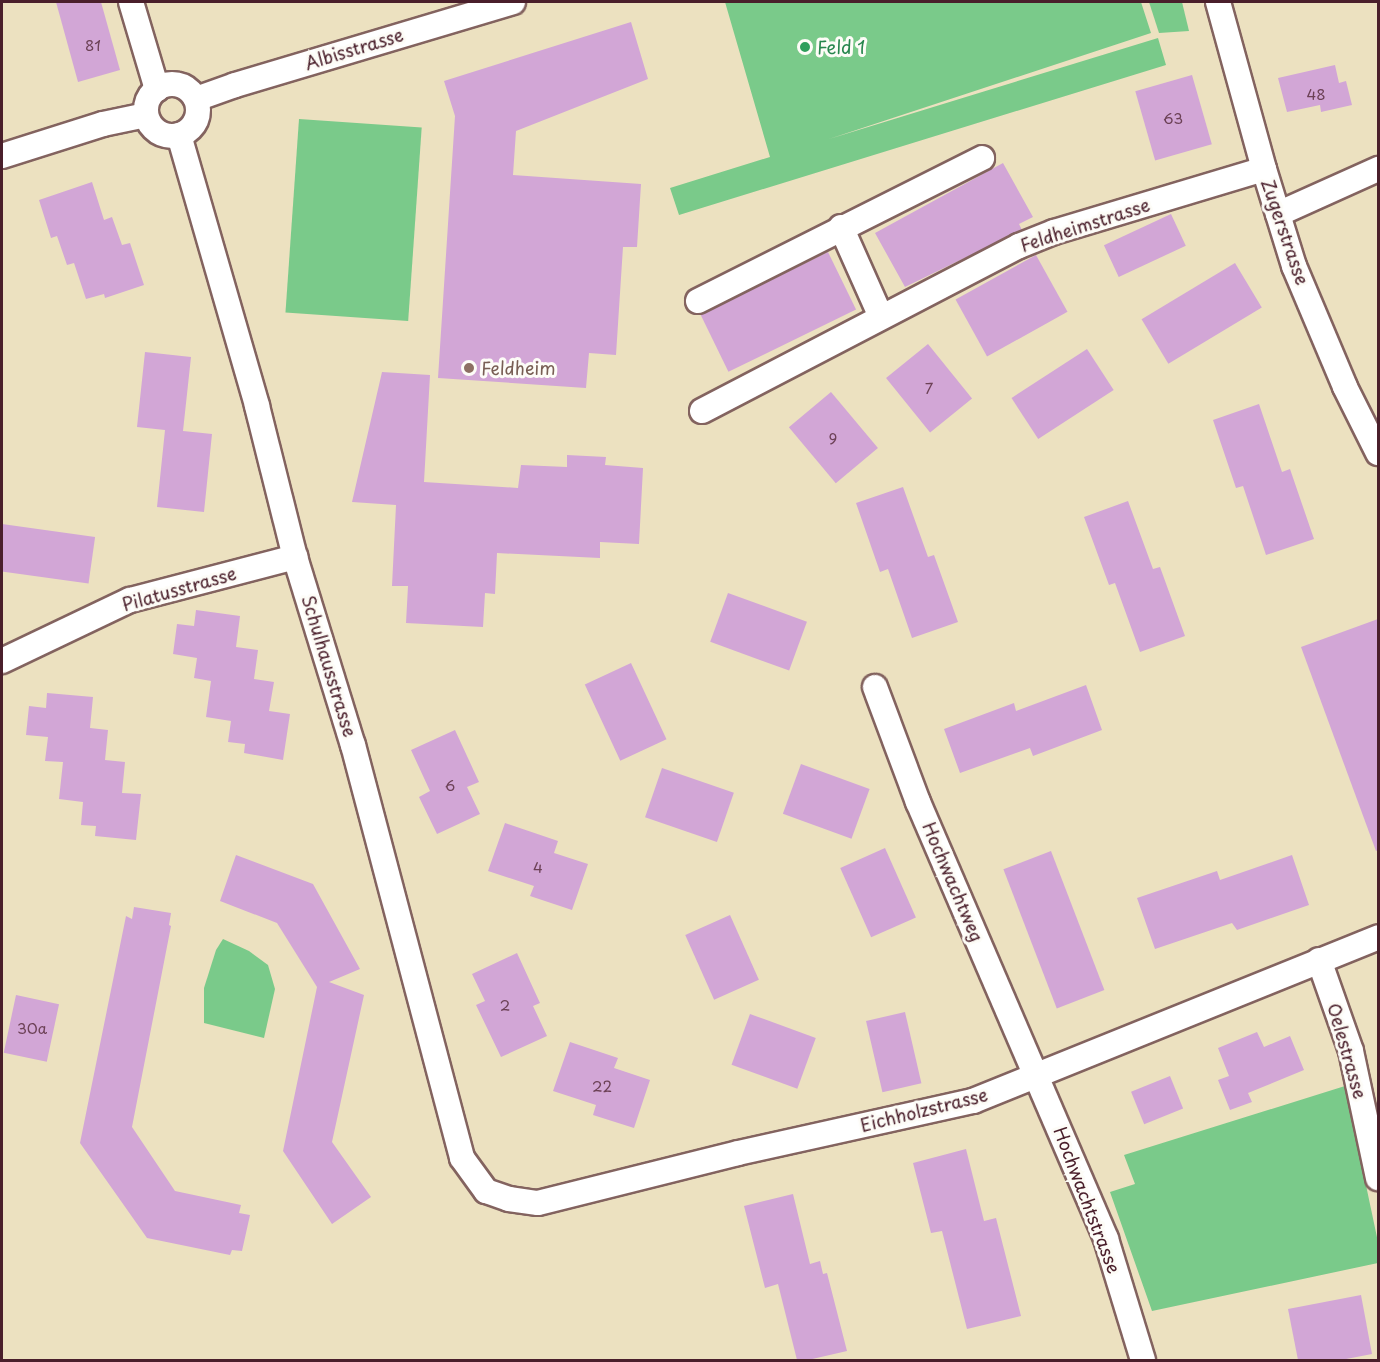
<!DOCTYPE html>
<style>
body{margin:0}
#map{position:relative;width:1380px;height:1362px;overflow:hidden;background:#ece1c0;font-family:"Playpen Sans",sans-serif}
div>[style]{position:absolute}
.green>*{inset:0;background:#7aca8a;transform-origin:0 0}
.building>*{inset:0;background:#d2a6d6;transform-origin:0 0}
.roads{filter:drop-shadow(2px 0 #83635f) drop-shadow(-2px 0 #83635f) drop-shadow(0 2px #83635f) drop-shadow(0 -2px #83635f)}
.minor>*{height:24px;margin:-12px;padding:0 12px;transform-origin:12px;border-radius:12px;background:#fff}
.minor>.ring{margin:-12px;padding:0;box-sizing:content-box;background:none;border:24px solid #fff;border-radius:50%}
.dots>*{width:16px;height:16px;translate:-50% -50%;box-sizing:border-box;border:3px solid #fdfcf7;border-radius:50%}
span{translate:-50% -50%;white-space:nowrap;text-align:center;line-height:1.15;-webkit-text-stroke:6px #fdfcf7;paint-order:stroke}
.number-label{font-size:15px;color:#6c4156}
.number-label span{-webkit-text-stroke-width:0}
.leisure-label{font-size:18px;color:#27864d}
.left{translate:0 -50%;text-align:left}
.street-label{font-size:18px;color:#4a1f2b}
.education-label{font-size:18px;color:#785e54}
.frame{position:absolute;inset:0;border:3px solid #4a1f2b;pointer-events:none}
</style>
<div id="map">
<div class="green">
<div style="clip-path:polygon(725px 2px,1141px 2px,1151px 33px,829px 139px,1158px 38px,1166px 65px,679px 215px,670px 188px,770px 157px)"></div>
<div style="clip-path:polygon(1149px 2px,1182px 2px,1189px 31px,1159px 33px)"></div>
<div style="left:299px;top:119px;width:123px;height:194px;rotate:4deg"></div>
<div style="clip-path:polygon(223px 939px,249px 951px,268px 965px,275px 989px,264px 1038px,204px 1023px,204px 988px,216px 950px)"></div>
<div style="clip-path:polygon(1345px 1086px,1378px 1242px,1378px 1263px,1152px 1311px,1110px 1192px,1135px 1184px,1124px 1155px)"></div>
</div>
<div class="building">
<div style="clip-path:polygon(56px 2px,101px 2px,120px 70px,78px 82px)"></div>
<div style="clip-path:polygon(631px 22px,648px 79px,516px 131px,513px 175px,641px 184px,637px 247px,623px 247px,616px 355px,589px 353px,586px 388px,438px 378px,455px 116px,444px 81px)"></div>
<div style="clip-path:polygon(1335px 65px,1339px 83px,1346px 81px,1352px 105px,1321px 112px,1320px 105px,1287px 112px,1278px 78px)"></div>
<div style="left:1192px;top:75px;width:72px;height:59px;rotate:74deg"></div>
<div style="clip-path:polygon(1003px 163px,1033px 217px,1019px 224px,1022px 230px,905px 287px,875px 233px)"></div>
<div style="clip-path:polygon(92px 182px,104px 220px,112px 217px,122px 245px,130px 243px,144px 285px,105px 298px,104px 294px,86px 299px,74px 263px,67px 265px,57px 236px,51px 238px,39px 200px)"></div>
<div style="left:1171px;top:214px;width:35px;height:74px;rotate:65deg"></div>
<div style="left:828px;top:252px;width:64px;height:142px;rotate:64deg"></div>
<div style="left:1036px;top:255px;width:65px;height:92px;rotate:61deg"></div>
<div style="left:1235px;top:263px;width:52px;height:109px;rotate:59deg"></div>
<div style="left:928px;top:344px;width:70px;height:54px;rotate:51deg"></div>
<div style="left:1087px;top:349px;width:49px;height:90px;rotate:57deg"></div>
<div style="clip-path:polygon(145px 352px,191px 357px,183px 431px,212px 434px,204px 512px,157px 507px,165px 430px,137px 427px)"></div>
<div style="clip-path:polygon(382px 372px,430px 375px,424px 482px,518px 488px,521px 465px,567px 467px,567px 455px,606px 457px,605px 465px,643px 468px,639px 544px,600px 542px,600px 558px,497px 553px,495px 594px,485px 593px,483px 627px,406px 623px,408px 586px,392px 586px,396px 505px,352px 502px)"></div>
<div style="left:831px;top:392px;width:73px;height:55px;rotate:50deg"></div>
<div style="clip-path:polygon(1259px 404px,1282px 472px,1290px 469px,1314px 539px,1266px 555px,1243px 486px,1236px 488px,1213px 420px)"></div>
<div style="clip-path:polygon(903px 487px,928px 557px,934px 555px,958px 622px,912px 638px,888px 569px,880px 572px,856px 503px)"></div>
<div style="clip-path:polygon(1128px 501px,1153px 569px,1160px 567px,1185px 636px,1140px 652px,1115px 583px,1109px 585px,1084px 517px)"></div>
<div style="left:2px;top:524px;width:94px;height:47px;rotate:8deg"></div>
<div style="left:728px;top:593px;width:84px;height:52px;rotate:20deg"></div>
<div style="clip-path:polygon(196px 610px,240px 616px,236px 647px,258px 650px,254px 679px,274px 682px,269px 711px,290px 714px,283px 760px,244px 753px,245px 744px,228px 742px,231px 721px,206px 717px,211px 681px,194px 678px,197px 658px,173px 654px,177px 624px,194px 626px)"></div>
<div style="clip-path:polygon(1378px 619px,1378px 850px,1376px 851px,1301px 647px)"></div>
<div style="left:631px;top:663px;width:84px;height:51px;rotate:65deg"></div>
<div style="clip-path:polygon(1086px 685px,1102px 730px,1033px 756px,1030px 748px,960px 773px,944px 729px,1014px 703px,1016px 711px)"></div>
<div style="clip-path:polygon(47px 693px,93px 697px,90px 728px,108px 730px,105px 760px,125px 762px,122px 793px,141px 794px,136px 840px,95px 836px,96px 826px,81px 825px,83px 802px,59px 799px,63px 762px,45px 761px,48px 737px,26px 735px,29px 706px,46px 708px)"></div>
<div style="clip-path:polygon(455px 730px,479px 782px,467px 787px,480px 814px,437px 834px,419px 797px,430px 791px,411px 750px)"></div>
<div style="left:801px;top:764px;width:73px;height:53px;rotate:20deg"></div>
<div style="left:662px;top:768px;width:76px;height:52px;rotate:19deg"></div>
<div style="clip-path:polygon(505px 823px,558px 841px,554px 853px,588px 864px,572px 910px,530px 896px,534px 886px,488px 871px)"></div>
<div style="left:885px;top:848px;width:76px;height:49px;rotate:66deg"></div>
<div style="left:1051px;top:851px;width:149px;height:51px;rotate:69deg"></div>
<div style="clip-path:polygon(236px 855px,313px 884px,360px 969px,329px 982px,364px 995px,332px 1142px,371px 1197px,332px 1224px,283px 1151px,317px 987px,277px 923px,220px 901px)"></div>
<div style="clip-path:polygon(1292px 855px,1309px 905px,1237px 930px,1232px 923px,1155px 949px,1137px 898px,1217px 871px,1220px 880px)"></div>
<div style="clip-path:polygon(134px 907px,171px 913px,169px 925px,171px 926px,132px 1127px,175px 1191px,241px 1205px,239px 1213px,250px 1215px,242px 1251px,232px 1250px,230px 1255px,147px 1238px,80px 1143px,126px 916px,132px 919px)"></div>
<div style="left:730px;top:915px;width:71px;height:49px;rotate:66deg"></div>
<div style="clip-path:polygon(517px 953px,540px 1003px,533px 1006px,547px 1036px,501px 1057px,476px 1005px,485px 1001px,472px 974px)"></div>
<div style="left:16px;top:995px;width:44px;height:59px;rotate:12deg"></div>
<div style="left:905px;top:1012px;width:73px;height:40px;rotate:77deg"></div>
<div style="left:750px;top:1014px;width:70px;height:54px;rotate:20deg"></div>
<div style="clip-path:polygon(1257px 1032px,1264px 1047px,1290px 1036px,1304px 1070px,1248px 1093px,1252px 1102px,1230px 1110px,1218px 1080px,1229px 1076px,1218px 1048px)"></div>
<div style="clip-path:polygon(570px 1042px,618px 1058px,614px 1068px,650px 1080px,634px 1128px,593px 1115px,596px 1105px,553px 1091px)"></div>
<div style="left:1170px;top:1076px;width:35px;height:42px;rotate:68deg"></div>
<div style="clip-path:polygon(966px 1149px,984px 1221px,996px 1218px,1021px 1316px,967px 1329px,942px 1231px,931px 1233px,913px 1163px)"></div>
<div style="clip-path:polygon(793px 1194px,810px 1264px,820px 1261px,823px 1274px,827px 1273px,847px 1351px,808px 1360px,797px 1360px,778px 1284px,765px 1288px,744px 1206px)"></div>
<div style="clip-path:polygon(1361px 1295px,1372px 1354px,1341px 1360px,1298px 1360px,1288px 1309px)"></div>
</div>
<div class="roads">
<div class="minor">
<div style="left:131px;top:2px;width:91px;rotate:73.4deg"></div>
<div style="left:1218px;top:2px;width:173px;rotate:74.6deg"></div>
<div style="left:1264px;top:169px;width:102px;rotate:72.8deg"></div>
<div style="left:1294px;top:266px;width:131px;rotate:67.1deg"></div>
<div style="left:1345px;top:387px;width:74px;rotate:63.4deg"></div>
<div class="ring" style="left:146px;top:84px;width:28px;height:28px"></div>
<div style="left:196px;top:99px;width:41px;rotate:-19.7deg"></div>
<div style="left:235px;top:85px;width:290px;rotate:-16.6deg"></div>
<div style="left:179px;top:135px;width:282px;rotate:73.9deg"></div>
<div style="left:257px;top:406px;width:156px;rotate:75.9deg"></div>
<div style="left:295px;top:557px;width:197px;rotate:72.9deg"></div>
<div style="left:353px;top:745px;width:427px;rotate:75.2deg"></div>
<div style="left:462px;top:1158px;width:41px;rotate:54deg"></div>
<div style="left:486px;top:1191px;width:24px;rotate:19deg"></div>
<div style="left:509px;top:1199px;width:29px;rotate:8deg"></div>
<div style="left:538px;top:1203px;width:206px;rotate:-14deg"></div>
<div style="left:738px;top:1153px;width:241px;rotate:-12.5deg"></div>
<div style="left:973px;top:1101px;width:437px;rotate:-22deg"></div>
<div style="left:2px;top:156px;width:106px;rotate:-17.6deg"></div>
<div style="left:103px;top:124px;width:44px;rotate:-11.8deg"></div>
<div style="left:1278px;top:214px;width:110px;rotate:-24.2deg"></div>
<div style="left:841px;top:227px;width:98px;rotate:66deg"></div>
<div style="left:698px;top:301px;width:318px;rotate:-26.7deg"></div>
<div style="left:702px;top:411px;width:357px;rotate:-27.5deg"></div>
<div style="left:1019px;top:246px;width:38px;rotate:-22deg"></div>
<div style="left:1054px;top:232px;width:219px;rotate:-16.7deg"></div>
<div style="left:2px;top:661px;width:142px;rotate:-25.5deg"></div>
<div style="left:130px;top:600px;width:171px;rotate:-14.6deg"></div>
<div style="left:875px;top:687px;width:123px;rotate:69.5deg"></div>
<div style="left:918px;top:802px;width:476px;rotate:66.7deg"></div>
<div style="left:1106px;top:1239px;width:127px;rotate:73deg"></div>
<div style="left:1319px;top:960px;width:96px;rotate:70.6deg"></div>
<div style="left:1351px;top:1051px;width:130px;rotate:78deg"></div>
</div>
</div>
<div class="dots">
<div style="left:805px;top:47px;background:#2e9e5b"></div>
<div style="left:469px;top:368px;background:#8d6e63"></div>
</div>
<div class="number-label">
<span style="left:93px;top:45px">81</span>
<span style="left:1316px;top:94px">48</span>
<span style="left:1173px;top:118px">63</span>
<span style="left:929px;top:388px">7</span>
<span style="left:833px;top:438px">9</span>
<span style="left:450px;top:785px">6</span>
<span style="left:538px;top:867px">4</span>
<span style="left:505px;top:1005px">2</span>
<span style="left:32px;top:1028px">30a</span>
<span style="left:602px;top:1086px">22</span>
</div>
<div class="leisure-label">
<span class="left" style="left:817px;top:47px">Feld 1</span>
</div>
<div class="street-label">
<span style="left:354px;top:49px;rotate:-17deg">Albisstrasse</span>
<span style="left:1085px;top:225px;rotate:-18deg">Feldheimstrasse</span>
<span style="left:1285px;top:232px;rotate:71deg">Zugerstrasse</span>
<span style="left:179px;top:589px;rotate:-16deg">Pilatusstrasse</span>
<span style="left:329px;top:666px;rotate:73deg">Schulhausstrasse</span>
<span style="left:953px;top:882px;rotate:67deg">Hochwachtweg</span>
<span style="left:1347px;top:1051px;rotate:74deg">Oelestrasse</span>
<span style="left:924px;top:1110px;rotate:-14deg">Eichholzstrasse</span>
<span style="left:1087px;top:1200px;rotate:69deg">Hochwachtstrasse</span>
</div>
<div class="education-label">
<span class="left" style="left:481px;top:368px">Feldheim</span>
</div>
<div class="frame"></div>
</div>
